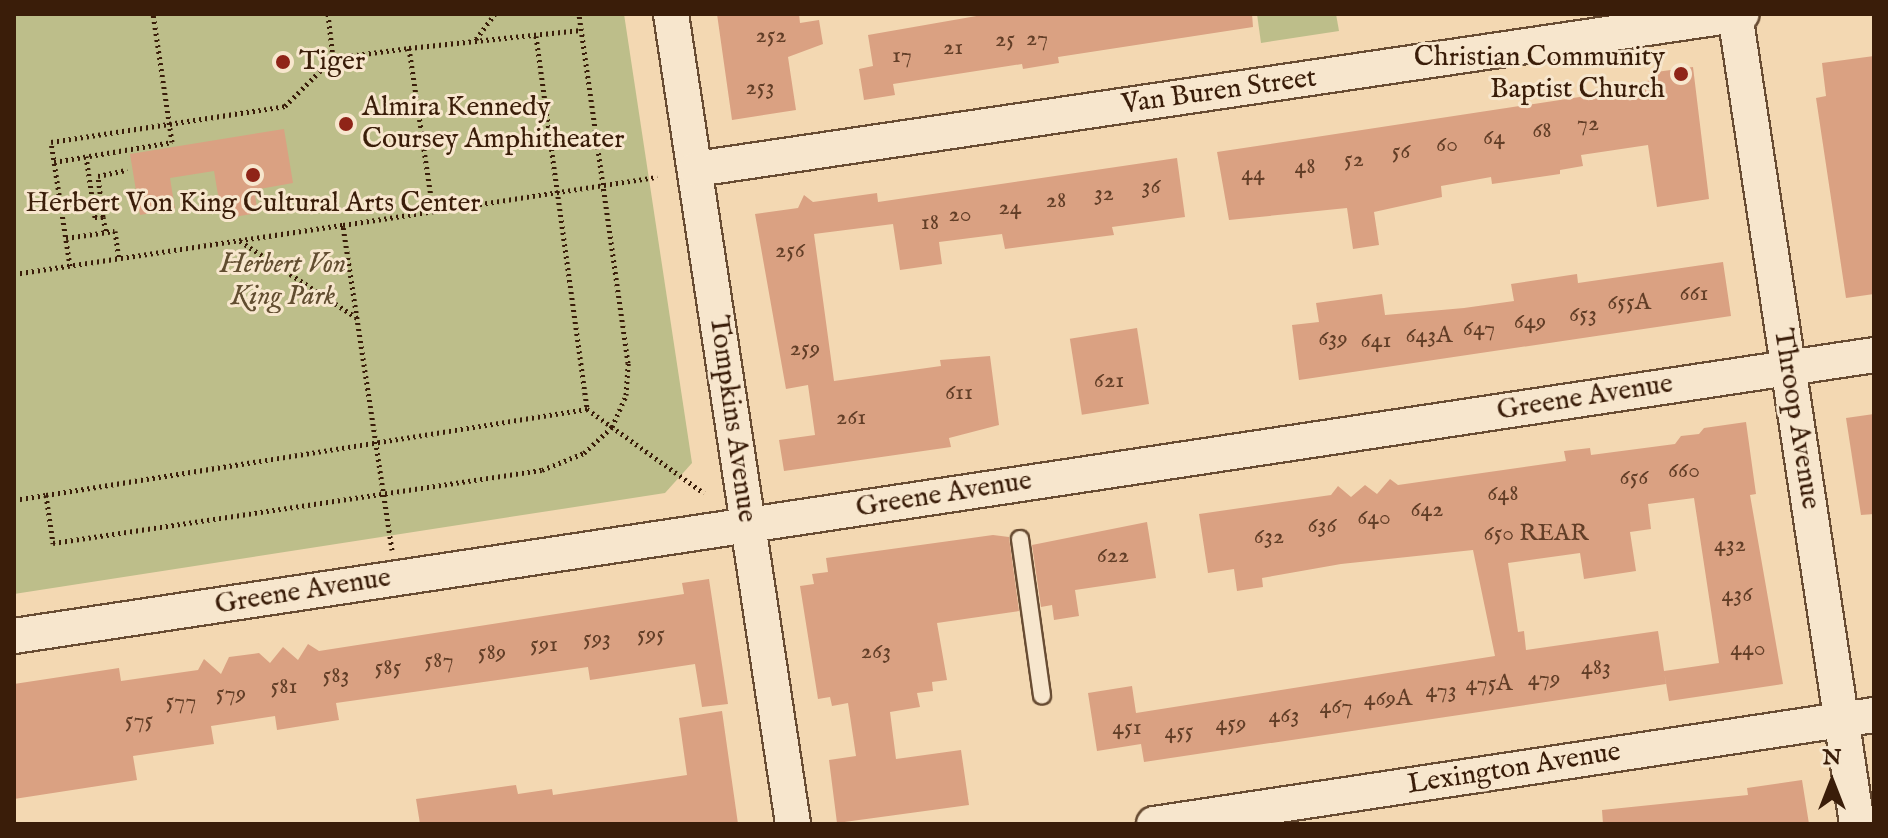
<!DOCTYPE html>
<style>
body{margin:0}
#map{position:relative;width:1888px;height:838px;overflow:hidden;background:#f3d8b2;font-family:"IM FELL English",serif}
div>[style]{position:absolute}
.green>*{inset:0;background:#bdbe8a}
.building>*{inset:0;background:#daa182;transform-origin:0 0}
.path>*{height:5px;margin-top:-2.5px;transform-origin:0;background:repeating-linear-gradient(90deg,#3a1d09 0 2px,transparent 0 6px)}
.roads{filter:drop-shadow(2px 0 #684c33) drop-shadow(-2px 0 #684c33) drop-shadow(0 2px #684c33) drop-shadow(0 -2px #684c33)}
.lane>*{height:16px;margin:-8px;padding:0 8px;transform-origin:8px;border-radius:8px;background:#f7e6cd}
.street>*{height:34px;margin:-17px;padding:0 17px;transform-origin:17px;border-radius:17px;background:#f7e6cd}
.dots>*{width:22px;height:22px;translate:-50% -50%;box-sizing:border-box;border:4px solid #f7e6cd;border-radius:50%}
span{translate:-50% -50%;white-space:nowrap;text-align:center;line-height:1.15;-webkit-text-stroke:6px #f7e6cd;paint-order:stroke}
.number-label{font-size:24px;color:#623e27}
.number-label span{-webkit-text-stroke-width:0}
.poi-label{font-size:28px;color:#3a1d09}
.right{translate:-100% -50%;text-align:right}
.left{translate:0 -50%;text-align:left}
.street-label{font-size:28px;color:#3a1d09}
.park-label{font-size:28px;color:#614d30;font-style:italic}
.frame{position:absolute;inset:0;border:16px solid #3a1d09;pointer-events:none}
.north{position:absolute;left:1792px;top:742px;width:80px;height:80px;-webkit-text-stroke:6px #f7e6cd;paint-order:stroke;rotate:0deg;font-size:22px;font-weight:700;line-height:32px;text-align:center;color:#3a1d09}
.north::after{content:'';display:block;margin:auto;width:28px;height:36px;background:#3a1d09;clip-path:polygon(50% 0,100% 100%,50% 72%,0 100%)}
</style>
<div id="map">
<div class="green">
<div style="clip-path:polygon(14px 14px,624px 14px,692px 463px,665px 493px,14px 594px)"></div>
<div style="clip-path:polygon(1257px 14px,1336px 14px,1339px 31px,1261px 43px)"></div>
</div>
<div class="building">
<div style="clip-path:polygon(717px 14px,799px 14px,800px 23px,819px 20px,823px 44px,788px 57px,796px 110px,732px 120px)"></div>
<div style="clip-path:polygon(988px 14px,1252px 14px,1253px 27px,1058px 57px,1059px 63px,1023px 69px,1022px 64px,893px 84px,895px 95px,864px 100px,859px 69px,873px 66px,868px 35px)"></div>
<div style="clip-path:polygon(1874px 56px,1874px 294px,1846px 298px,1816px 98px,1826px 96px,1822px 63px)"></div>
<div style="clip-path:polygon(1693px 67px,1709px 199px,1657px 207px,1648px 145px,1581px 155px,1583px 166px,1560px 170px,1560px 174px,1492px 184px,1491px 177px,1441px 186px,1442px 197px,1374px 212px,1379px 245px,1353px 249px,1347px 208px,1229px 220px,1217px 152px,1619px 91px,1653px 79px,1656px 72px)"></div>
<div style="clip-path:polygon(284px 129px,293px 183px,254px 190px,258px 213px,222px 219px,214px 171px,170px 178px,175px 209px,140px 215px,130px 154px)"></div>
<div style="clip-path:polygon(1177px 158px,1185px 217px,1112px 227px,1114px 235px,1005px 249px,1002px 234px,939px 242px,942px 264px,900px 270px,893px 224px,814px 234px,834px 381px,941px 366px,940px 360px,990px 356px,999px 425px,949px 438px,951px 447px,784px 471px,779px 440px,815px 435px,808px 385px,786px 389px,755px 214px,798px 208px,804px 195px,813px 202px,877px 193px,878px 202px)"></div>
<div style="clip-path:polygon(1723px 262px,1731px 316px,1299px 380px,1292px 325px,1319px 322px,1316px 303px,1382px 294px,1385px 315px,1464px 308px,1514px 301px,1511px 284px,1577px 274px,1578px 283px)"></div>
<div style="left:1137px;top:328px;width:77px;height:68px;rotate:81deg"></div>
<div style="clip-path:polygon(1874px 414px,1874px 514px,1861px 515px,1846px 418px)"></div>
<div style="clip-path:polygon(1746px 422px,1756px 494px,1750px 495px,1783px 684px,1669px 701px,1664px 671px,1719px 663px,1694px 498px,1648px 504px,1651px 529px,1630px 532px,1636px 571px,1584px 579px,1580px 553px,1508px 563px,1518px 632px,1524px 631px,1526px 650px,1658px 631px,1666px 684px,1144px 762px,1141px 744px,1097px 751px,1088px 693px,1132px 686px,1136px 713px,1495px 656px,1473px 550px,1341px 564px,1262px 578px,1263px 587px,1237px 591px,1234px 569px,1208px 573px,1199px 514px,1331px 495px,1338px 486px,1351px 497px,1365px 485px,1377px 494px,1390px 479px,1398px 485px,1566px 461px,1564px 451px,1590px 448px,1591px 455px,1675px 444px,1681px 436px,1699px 434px,1704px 428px)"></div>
<div style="clip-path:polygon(1147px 522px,1156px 578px,1075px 590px,1079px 616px,1054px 620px,1052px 605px,1041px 607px,1032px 545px)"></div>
<div style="clip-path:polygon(993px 535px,1009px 537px,1019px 611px,937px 623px,947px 680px,932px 682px,933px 691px,917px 693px,920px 707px,890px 712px,896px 759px,961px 750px,969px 805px,837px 823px,829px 760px,856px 756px,848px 703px,832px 706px,830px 697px,818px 699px,800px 586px,814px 584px,812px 574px,828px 572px,826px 558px)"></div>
<div style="clip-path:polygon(709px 579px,728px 704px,702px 707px,695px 664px,590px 680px,588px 667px,336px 703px,339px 720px,277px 730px,275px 716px,211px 726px,214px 744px,133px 756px,137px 780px,14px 799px,14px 684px,119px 668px,121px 681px,198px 670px,204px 659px,221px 674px,229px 657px,259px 653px,270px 663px,283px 647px,298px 660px,308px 644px,319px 651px,684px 594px,682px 583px)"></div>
<div style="clip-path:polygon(722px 711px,738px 824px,420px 824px,416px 799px,516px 785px,518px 794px,552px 789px,553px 795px,687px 775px,679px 718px)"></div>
<div style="clip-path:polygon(1802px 780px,1809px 824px,1603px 824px,1602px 810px,1748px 795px,1747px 788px)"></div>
</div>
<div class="path">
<div style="left:328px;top:14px;width:44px;rotate:83.5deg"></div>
<div style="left:536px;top:36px;width:376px;rotate:82.2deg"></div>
<div style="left:587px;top:409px;width:144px;rotate:35.7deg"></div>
<div style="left:476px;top:39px;width:31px;rotate:-53deg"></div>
<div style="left:409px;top:48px;width:173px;rotate:-6deg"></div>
<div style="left:86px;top:156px;width:62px;rotate:81.6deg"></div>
<div style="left:95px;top:217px;width:8px"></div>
<div style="left:103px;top:217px;width:41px;rotate:-97deg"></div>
<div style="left:98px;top:176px;width:30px;rotate:-12deg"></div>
<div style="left:54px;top:162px;width:120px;rotate:-9.6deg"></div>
<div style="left:172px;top:142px;width:129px;rotate:-98.4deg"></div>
<div style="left:103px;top:217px;width:15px;rotate:79deg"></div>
<div style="left:66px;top:238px;width:49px;rotate:-8.1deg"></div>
<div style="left:115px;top:231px;width:27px;rotate:82deg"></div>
<div style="left:240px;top:241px;width:140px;rotate:33.3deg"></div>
<div style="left:70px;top:266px;width:125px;rotate:-98.7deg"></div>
<div style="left:51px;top:142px;width:237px;rotate:-8.7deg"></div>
<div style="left:285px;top:106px;width:68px;rotate:-45deg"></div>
<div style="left:333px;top:58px;width:77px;rotate:-7.5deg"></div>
<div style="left:409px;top:48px;width:165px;rotate:81.6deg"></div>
<div style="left:14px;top:274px;width:333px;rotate:-8.5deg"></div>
<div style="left:46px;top:495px;width:548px;rotate:-9.03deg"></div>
<div style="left:14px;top:500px;width:32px;rotate:-9deg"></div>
<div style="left:46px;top:495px;width:49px;rotate:81.7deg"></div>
<div style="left:53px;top:543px;width:494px;rotate:-8.5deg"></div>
<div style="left:542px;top:470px;width:45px;rotate:-22deg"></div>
<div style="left:584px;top:453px;width:38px;rotate:-43deg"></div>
<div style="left:612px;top:427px;width:35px;rotate:-66deg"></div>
<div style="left:626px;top:395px;width:32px;rotate:-86deg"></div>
<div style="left:628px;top:363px;width:352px;rotate:-98deg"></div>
<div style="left:392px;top:550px;width:329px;rotate:-98.6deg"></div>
<div style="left:343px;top:225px;width:318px;rotate:-8.7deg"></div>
</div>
<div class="roads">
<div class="lane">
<div style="left:1020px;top:539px;width:158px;rotate:82deg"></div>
</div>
<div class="street">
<div style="left:671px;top:14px;width:819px;rotate:81.43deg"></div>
<div style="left:1735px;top:14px;width:819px;rotate:81.43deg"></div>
<div style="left:696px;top:169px;width:1057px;rotate:-8.43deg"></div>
<div style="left:14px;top:636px;width:1881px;rotate:-8.59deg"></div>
<div style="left:1154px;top:824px;width:728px;rotate:-8.61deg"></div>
</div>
</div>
<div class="dots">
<div style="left:283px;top:62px;background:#8f2418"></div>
<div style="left:1681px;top:74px;background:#8f2418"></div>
<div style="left:346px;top:124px;background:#8f2418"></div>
<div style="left:253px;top:175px;background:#8f2418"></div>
</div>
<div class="number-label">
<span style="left:771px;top:36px">252</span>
<span style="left:1037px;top:39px">27</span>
<span style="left:1005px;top:40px">25</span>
<span style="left:953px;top:48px">21</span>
<span style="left:902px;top:56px">17</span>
<span style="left:760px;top:88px">253</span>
<span style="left:1588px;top:124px">72</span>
<span style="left:1542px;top:131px">68</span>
<span style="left:1494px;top:138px">64</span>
<span style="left:1447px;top:145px">60</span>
<span style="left:1401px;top:152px">56</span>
<span style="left:1354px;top:160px">52</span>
<span style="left:1305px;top:167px">48</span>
<span style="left:1253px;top:174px">44</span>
<span style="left:1151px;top:187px">36</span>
<span style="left:1104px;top:194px">32</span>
<span style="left:1056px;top:201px">28</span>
<span style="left:1010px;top:208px">24</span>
<span style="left:960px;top:215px">20</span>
<span style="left:930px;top:223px">18</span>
<span style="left:790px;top:251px">256</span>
<span style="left:1694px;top:294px">661</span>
<span style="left:1629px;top:303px">655A</span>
<span style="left:1583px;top:315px">653</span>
<span style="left:1530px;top:322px">649</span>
<span style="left:1479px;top:329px">647</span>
<span style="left:1429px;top:336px">643A</span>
<span style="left:1333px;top:339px">639</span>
<span style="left:1376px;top:341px">641</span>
<span style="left:805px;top:349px">259</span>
<span style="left:1109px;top:381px">621</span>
<span style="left:959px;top:393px">611</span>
<span style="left:851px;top:418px">261</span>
<span style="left:1684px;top:471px">660</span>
<span style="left:1634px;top:478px">656</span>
<span style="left:1503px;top:494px">648</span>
<span style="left:1427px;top:510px">642</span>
<span style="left:1374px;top:518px">640</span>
<span style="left:1322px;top:526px">636</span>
<span style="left:1536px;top:534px">650 REAR</span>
<span style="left:1269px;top:537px">632</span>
<span style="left:1730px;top:545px">432</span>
<span style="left:1113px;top:556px">622</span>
<span style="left:1737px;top:595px">436</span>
<span style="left:651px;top:635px">595</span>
<span style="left:597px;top:639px">593</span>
<span style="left:544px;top:645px">591</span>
<span style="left:1748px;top:649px">440</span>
<span style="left:876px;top:652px">263</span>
<span style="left:492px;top:653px">589</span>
<span style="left:439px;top:661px">587</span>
<span style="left:388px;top:668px">585</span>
<span style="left:1596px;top:668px">483</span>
<span style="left:336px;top:676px">583</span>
<span style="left:1544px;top:679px">479</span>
<span style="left:1489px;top:684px">475A</span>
<span style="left:284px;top:687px">581</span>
<span style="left:1441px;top:691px">473</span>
<span style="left:231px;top:694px">579</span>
<span style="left:1388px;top:699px">469A</span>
<span style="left:181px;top:702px">577</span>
<span style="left:1336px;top:707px">467</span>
<span style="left:1284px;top:716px">463</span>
<span style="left:139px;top:721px">575</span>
<span style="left:1231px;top:724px">459</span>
<span style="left:1127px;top:728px">451</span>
<span style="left:1179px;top:732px">455</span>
</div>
<div class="poi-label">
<span class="right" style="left:1665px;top:74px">Christian Community<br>Baptist Church</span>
<span class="left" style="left:299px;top:62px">Tiger</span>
<span class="left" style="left:362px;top:124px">Almira Kennedy<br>Coursey Amphitheater</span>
<span style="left:253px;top:204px">Herbert Von King Cultural Arts Center</span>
</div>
<div class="street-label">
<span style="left:1219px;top:92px;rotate:-8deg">Van Buren Street</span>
<span style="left:1585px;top:398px;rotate:-9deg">Greene Avenue</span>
<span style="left:732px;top:419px;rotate:82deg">Tompkins Avenue</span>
<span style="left:1796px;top:419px;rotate:81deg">Throop Avenue</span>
<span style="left:944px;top:495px;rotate:-9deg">Greene Avenue</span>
<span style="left:303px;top:592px;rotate:-9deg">Greene Avenue</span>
<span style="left:1514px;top:769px;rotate:-9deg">Lexington Avenue</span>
</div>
<div class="park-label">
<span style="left:283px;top:281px">Herbert Von<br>King Park</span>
</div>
<div class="frame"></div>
<div class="north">N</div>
</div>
